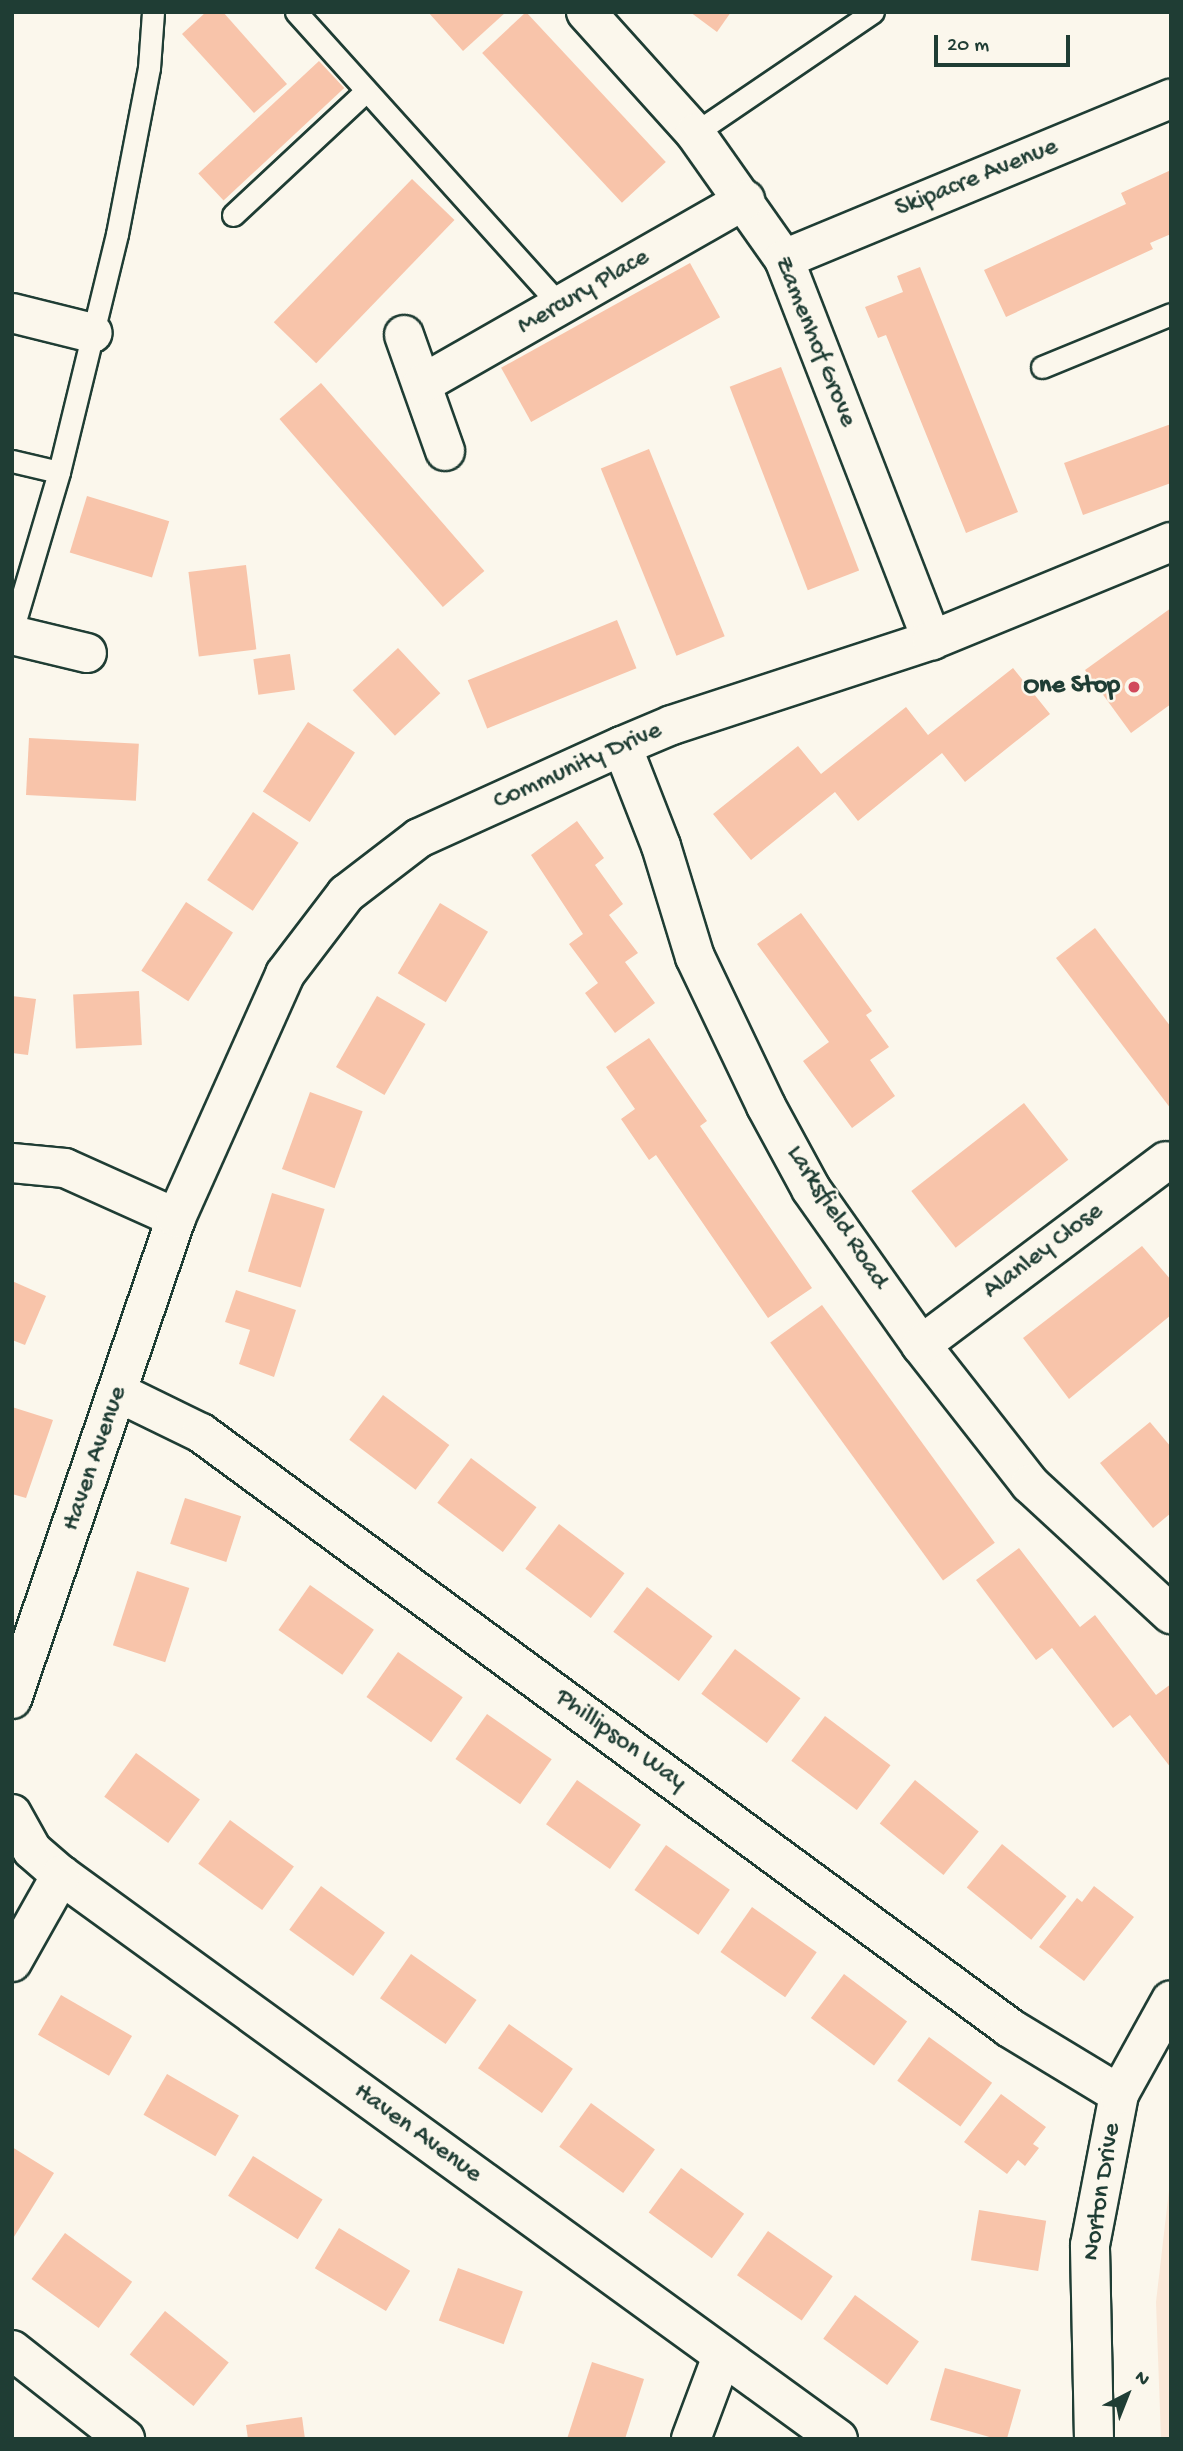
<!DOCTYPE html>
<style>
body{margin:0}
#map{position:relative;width:1183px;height:2451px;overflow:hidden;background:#fbf7ec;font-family:"Gochi Hand",sans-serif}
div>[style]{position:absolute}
.built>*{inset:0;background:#fae8d8}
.building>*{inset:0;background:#f8c4aa;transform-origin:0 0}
.roads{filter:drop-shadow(2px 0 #1f3d34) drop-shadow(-2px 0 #1f3d34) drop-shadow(0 2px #1f3d34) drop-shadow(0 -2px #1f3d34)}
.service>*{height:21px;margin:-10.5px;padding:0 10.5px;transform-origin:10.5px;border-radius:10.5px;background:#fbf7ec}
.minor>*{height:38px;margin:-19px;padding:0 19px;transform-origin:19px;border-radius:19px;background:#fbf7ec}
.dots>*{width:19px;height:19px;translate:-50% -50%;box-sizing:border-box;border:4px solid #fbf7ec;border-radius:50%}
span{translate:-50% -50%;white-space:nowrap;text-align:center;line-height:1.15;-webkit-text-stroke:5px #fbf7ec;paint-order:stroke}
.street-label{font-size:26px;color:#1f3d34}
.poi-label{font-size:26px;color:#1f3d34;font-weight:700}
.right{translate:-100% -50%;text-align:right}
.frame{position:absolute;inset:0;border:14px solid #1f3d34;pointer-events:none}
.north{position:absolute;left:1092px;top:2360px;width:70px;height:70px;-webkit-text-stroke:5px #fbf7ec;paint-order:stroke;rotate:42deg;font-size:19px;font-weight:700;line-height:28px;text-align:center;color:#1f3d34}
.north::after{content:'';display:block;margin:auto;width:24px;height:32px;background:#1f3d34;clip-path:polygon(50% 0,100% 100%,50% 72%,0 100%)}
.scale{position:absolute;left:934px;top:35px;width:136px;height:32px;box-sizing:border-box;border:4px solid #1f3d34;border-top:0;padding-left:9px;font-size:21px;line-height:24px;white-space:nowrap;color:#1f3d34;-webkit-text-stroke:5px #fbf7ec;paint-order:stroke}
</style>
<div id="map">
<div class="built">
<div style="clip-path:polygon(1171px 2173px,1171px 2439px,1161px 2439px,1156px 2302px)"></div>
</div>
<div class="building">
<div style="clip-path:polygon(206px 12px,223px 12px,287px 84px,254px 113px,182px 34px)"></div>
<div style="clip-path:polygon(428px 12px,506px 12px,463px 51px)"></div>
<div style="left:526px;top:12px;width:205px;height:60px;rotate:47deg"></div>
<div style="clip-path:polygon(690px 12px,731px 12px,717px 32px)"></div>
<div style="left:319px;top:61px;width:37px;height:165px;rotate:47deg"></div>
<div style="clip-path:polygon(1171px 170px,1171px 234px,1150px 243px,1153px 249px,1006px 317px,984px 270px,1126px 204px,1121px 193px)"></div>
<div style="left:412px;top:179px;width:59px;height:199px;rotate:44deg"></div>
<div style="left:690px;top:263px;width:62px;height:216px;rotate:61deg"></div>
<div style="clip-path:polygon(920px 267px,1018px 512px,966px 533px,886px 335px,878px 338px,865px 307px,903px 292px,897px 276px)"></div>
<div style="left:781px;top:367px;width:218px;height:55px;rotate:69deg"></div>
<div style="left:321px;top:383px;width:249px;height:55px;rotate:49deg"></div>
<div style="clip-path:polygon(1171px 424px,1171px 483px,1083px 515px,1064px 463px)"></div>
<div style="left:649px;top:449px;width:202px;height:52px;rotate:68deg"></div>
<div style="left:87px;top:496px;width:86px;height:59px;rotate:17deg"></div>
<div style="left:246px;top:565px;width:85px;height:58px;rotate:83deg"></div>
<div style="clip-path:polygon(1171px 608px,1171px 704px,1131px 733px,1085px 670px)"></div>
<div style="left:617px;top:620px;width:52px;height:161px;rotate:68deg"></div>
<div style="left:398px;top:648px;width:62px;height:62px;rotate:47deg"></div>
<div style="left:290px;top:654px;width:36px;height:37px;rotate:82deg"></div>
<div style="clip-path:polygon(1013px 668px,1050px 714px,965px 782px,942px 753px,858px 821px,835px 792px,751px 860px,713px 814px,798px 746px,821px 774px,906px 707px,928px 735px)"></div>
<div style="left:308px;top:722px;width:56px;height:83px;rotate:33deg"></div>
<div style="left:29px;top:738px;width:110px;height:57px;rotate:3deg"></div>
<div style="left:253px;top:812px;width:55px;height:82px;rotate:34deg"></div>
<div style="clip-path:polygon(577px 821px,604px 858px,595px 865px,623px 904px,609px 915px,638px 953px,625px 962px,655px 1003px,615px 1033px,585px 993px,598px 983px,569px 944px,583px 934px,531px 855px)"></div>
<div style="left:186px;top:902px;width:56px;height:82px;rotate:33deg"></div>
<div style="left:440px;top:903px;width:56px;height:82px;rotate:31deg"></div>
<div style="clip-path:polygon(801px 913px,872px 1011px,866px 1015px,889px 1047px,870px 1060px,895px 1096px,852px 1128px,803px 1061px,829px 1042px,757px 944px)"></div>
<div style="clip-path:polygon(1095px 928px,1171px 1027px,1171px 1109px,1056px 958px)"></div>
<div style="left:139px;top:991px;width:54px;height:66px;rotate:87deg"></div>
<div style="clip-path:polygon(12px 996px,36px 999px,28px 1055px,12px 1053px)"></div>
<div style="left:377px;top:996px;width:56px;height:82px;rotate:30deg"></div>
<div style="clip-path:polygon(649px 1038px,707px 1121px,700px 1126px,812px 1288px,768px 1318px,656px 1155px,649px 1160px,621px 1119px,635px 1109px,606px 1067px)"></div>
<div style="left:310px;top:1092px;width:56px;height:82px;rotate:20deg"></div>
<div style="left:1024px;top:1103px;width:72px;height:143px;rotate:52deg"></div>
<div style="left:272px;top:1193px;width:55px;height:82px;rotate:17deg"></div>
<div style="clip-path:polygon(1142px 1246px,1171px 1280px,1171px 1315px,1069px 1399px,1023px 1338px)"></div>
<div style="clip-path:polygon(12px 1281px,46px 1296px,25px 1345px,12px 1340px)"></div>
<div style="clip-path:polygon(236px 1290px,296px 1310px,274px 1377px,239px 1364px,250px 1330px,225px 1322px)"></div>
<div style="left:822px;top:1305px;width:294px;height:64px;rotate:54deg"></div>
<div style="left:383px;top:1395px;width:83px;height:56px;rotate:37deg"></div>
<div style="clip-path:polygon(12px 1407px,53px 1420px,26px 1498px,12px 1494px)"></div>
<div style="clip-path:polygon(1150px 1422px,1171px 1447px,1171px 1513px,1153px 1528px,1100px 1463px)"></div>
<div style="left:471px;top:1458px;width:82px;height:56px;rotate:37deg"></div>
<div style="left:185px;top:1498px;width:59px;height:48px;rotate:18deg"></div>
<div style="left:559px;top:1524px;width:82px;height:56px;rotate:37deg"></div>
<div style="clip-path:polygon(1019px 1548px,1080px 1627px,1095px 1615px,1156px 1695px,1171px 1684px,1171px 1768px,1130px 1715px,1113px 1728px,1052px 1648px,1036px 1660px,976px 1580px)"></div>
<div style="left:137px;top:1571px;width:55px;height:78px;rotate:18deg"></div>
<div style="left:310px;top:1585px;width:78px;height:55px;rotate:35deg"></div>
<div style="left:647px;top:1587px;width:82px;height:56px;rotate:37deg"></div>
<div style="left:735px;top:1649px;width:82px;height:56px;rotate:37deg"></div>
<div style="left:398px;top:1652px;width:79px;height:55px;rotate:35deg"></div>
<div style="left:487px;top:1714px;width:79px;height:55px;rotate:35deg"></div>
<div style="left:825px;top:1716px;width:82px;height:56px;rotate:37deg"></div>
<div style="left:136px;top:1753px;width:79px;height:54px;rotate:36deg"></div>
<div style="left:577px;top:1780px;width:78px;height:54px;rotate:35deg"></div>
<div style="left:915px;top:1780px;width:82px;height:56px;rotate:39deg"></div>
<div style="left:230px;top:1820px;width:79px;height:54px;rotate:36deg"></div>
<div style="left:1002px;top:1844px;width:83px;height:56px;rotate:39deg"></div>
<div style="left:666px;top:1845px;width:78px;height:55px;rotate:35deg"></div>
<div style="left:321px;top:1886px;width:79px;height:54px;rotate:36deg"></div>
<div style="clip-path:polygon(1094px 1886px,1134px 1917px,1084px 1981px,1039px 1947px,1077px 1898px,1082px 1902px)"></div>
<div style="left:752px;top:1907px;width:79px;height:55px;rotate:35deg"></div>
<div style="left:411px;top:1954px;width:80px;height:54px;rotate:35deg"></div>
<div style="left:844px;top:1974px;width:79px;height:55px;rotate:37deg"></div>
<div style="left:61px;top:1995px;width:82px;height:46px;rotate:30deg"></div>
<div style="left:509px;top:2024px;width:78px;height:54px;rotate:35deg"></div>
<div style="left:929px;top:2037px;width:78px;height:54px;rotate:36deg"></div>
<div style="left:167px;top:2074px;width:83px;height:47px;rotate:30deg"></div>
<div style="clip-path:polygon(1001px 2094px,1046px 2127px,1033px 2144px,1039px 2148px,1025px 2166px,1018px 2160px,1007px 2174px,964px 2142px)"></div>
<div style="left:591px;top:2103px;width:79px;height:54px;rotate:36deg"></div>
<div style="clip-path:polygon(12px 2147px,54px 2173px,12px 2240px)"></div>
<div style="left:253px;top:2156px;width:82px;height:47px;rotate:32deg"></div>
<div style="left:681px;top:2168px;width:78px;height:55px;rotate:36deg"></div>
<div style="left:979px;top:2210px;width:68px;height:51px;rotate:9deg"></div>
<div style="left:339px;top:2228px;width:83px;height:47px;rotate:31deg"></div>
<div style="left:768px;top:2231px;width:79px;height:54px;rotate:35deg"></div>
<div style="left:65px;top:2233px;width:83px;height:57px;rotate:36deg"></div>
<div style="left:458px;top:2268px;width:69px;height:56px;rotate:20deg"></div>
<div style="left:855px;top:2295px;width:79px;height:54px;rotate:36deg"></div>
<div style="left:165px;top:2311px;width:82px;height:56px;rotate:39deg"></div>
<div style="clip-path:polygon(592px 2362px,644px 2379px,625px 2439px,567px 2439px)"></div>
<div style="left:945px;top:2368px;width:79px;height:54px;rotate:16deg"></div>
<div style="clip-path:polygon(302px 2417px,305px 2439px,248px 2439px,246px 2425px)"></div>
</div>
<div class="roads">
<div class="service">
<div style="left:296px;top:12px;width:394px;rotate:48deg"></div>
<div style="left:695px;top:133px;width:215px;rotate:-34.2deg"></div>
<div style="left:233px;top:215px;width:180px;rotate:-43deg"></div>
<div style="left:1042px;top:367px;width:139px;rotate:-22.3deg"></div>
<div style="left:12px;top:461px;width:48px;rotate:13.2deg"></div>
<div style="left:12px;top:631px;width:166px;rotate:-73.5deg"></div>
<div style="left:59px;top:472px;width:245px;rotate:-76.3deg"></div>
<div style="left:117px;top:234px;width:169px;rotate:-79.1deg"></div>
<div style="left:149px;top:68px;width:56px;rotate:-85.9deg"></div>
</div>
<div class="minor">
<div style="left:586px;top:12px;width:163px;rotate:48deg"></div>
<div style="left:695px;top:133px;width:154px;rotate:54.8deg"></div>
<div style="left:784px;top:259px;width:409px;rotate:68.8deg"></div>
<div style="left:784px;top:259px;width:419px;rotate:-22.5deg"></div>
<div style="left:12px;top:313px;width:83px;rotate:13.9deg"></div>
<div style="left:404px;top:335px;width:123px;rotate:70.5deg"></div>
<div style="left:422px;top:384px;width:372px;rotate:-29.7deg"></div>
<div style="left:12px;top:635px;width:77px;rotate:13.5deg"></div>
<div style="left:622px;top:746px;width:107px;rotate:68.7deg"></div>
<div style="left:661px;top:846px;width:116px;rotate:73deg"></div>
<div style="left:695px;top:957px;width:165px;rotate:64.5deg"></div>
<div style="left:766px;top:1106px;width:94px;rotate:61.5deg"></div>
<div style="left:811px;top:1189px;width:191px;rotate:54.8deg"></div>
<div style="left:921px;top:1345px;width:177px;rotate:51.9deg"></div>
<div style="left:1030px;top:1484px;width:192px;rotate:42.7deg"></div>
<div style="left:12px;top:1163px;width:53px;rotate:5.4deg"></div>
<div style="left:65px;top:1168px;width:122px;rotate:24.2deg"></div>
<div style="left:921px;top:1345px;width:306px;rotate:-36.9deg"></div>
<div style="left:119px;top:1393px;width:91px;rotate:26deg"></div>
<div style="left:201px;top:1433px;width:1004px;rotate:36.33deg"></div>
<div style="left:1010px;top:2028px;width:127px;rotate:31.2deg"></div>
<div style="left:12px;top:1699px;width:508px;rotate:-71.17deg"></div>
<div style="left:176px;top:1218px;width:267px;rotate:-65.9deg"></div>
<div style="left:285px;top:974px;width:101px;rotate:-52.7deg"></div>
<div style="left:346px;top:894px;width:92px;rotate:-37.5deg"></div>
<div style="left:419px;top:838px;width:223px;rotate:-24.4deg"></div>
<div style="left:622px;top:746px;width:54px;rotate:-22.8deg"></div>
<div style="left:672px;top:725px;width:274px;rotate:-18.1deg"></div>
<div style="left:932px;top:640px;width:258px;rotate:-22.3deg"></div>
<div style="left:12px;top:1814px;width:41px;rotate:60.9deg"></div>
<div style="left:32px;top:1850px;width:38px;rotate:41deg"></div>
<div style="left:61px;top:1875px;width:960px;rotate:35.97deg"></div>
<div style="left:12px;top:1962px;width:100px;rotate:-60.6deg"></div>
<div style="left:12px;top:2350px;width:144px;rotate:38.2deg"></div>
<div style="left:691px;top:2439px;width:89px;rotate:-69.5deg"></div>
<div style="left:1094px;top:2439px;width:194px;rotate:-91.2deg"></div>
<div style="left:1090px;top:2245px;width:154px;rotate:-79.1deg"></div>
<div style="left:1119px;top:2094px;width:107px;rotate:-61deg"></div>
</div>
</div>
<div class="dots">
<div style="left:1134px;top:687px;background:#d1495b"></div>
</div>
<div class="street-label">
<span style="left:977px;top:179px;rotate:-22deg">Skipacre Avenue</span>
<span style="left:584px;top:293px;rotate:-30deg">Mercury Place</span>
<span style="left:814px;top:342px;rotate:68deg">Zamenhof Grove</span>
<span style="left:578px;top:767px;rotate:-24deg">Community Drive</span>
<span style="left:836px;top:1218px;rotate:57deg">Larksfield Road</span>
<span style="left:1044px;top:1252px;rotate:-37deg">Alanley Close</span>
<span style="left:96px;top:1459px;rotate:-71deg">Haven Avenue</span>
<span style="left:620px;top:1741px;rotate:36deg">Phillipson Way</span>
<span style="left:417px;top:2134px;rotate:36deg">Haven Avenue</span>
<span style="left:1103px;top:2192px;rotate:-81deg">Norton Drive</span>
</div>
<div class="poi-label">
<span class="right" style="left:1120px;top:687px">One Stop</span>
</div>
<div class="frame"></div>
<div class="north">N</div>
<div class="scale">20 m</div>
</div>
